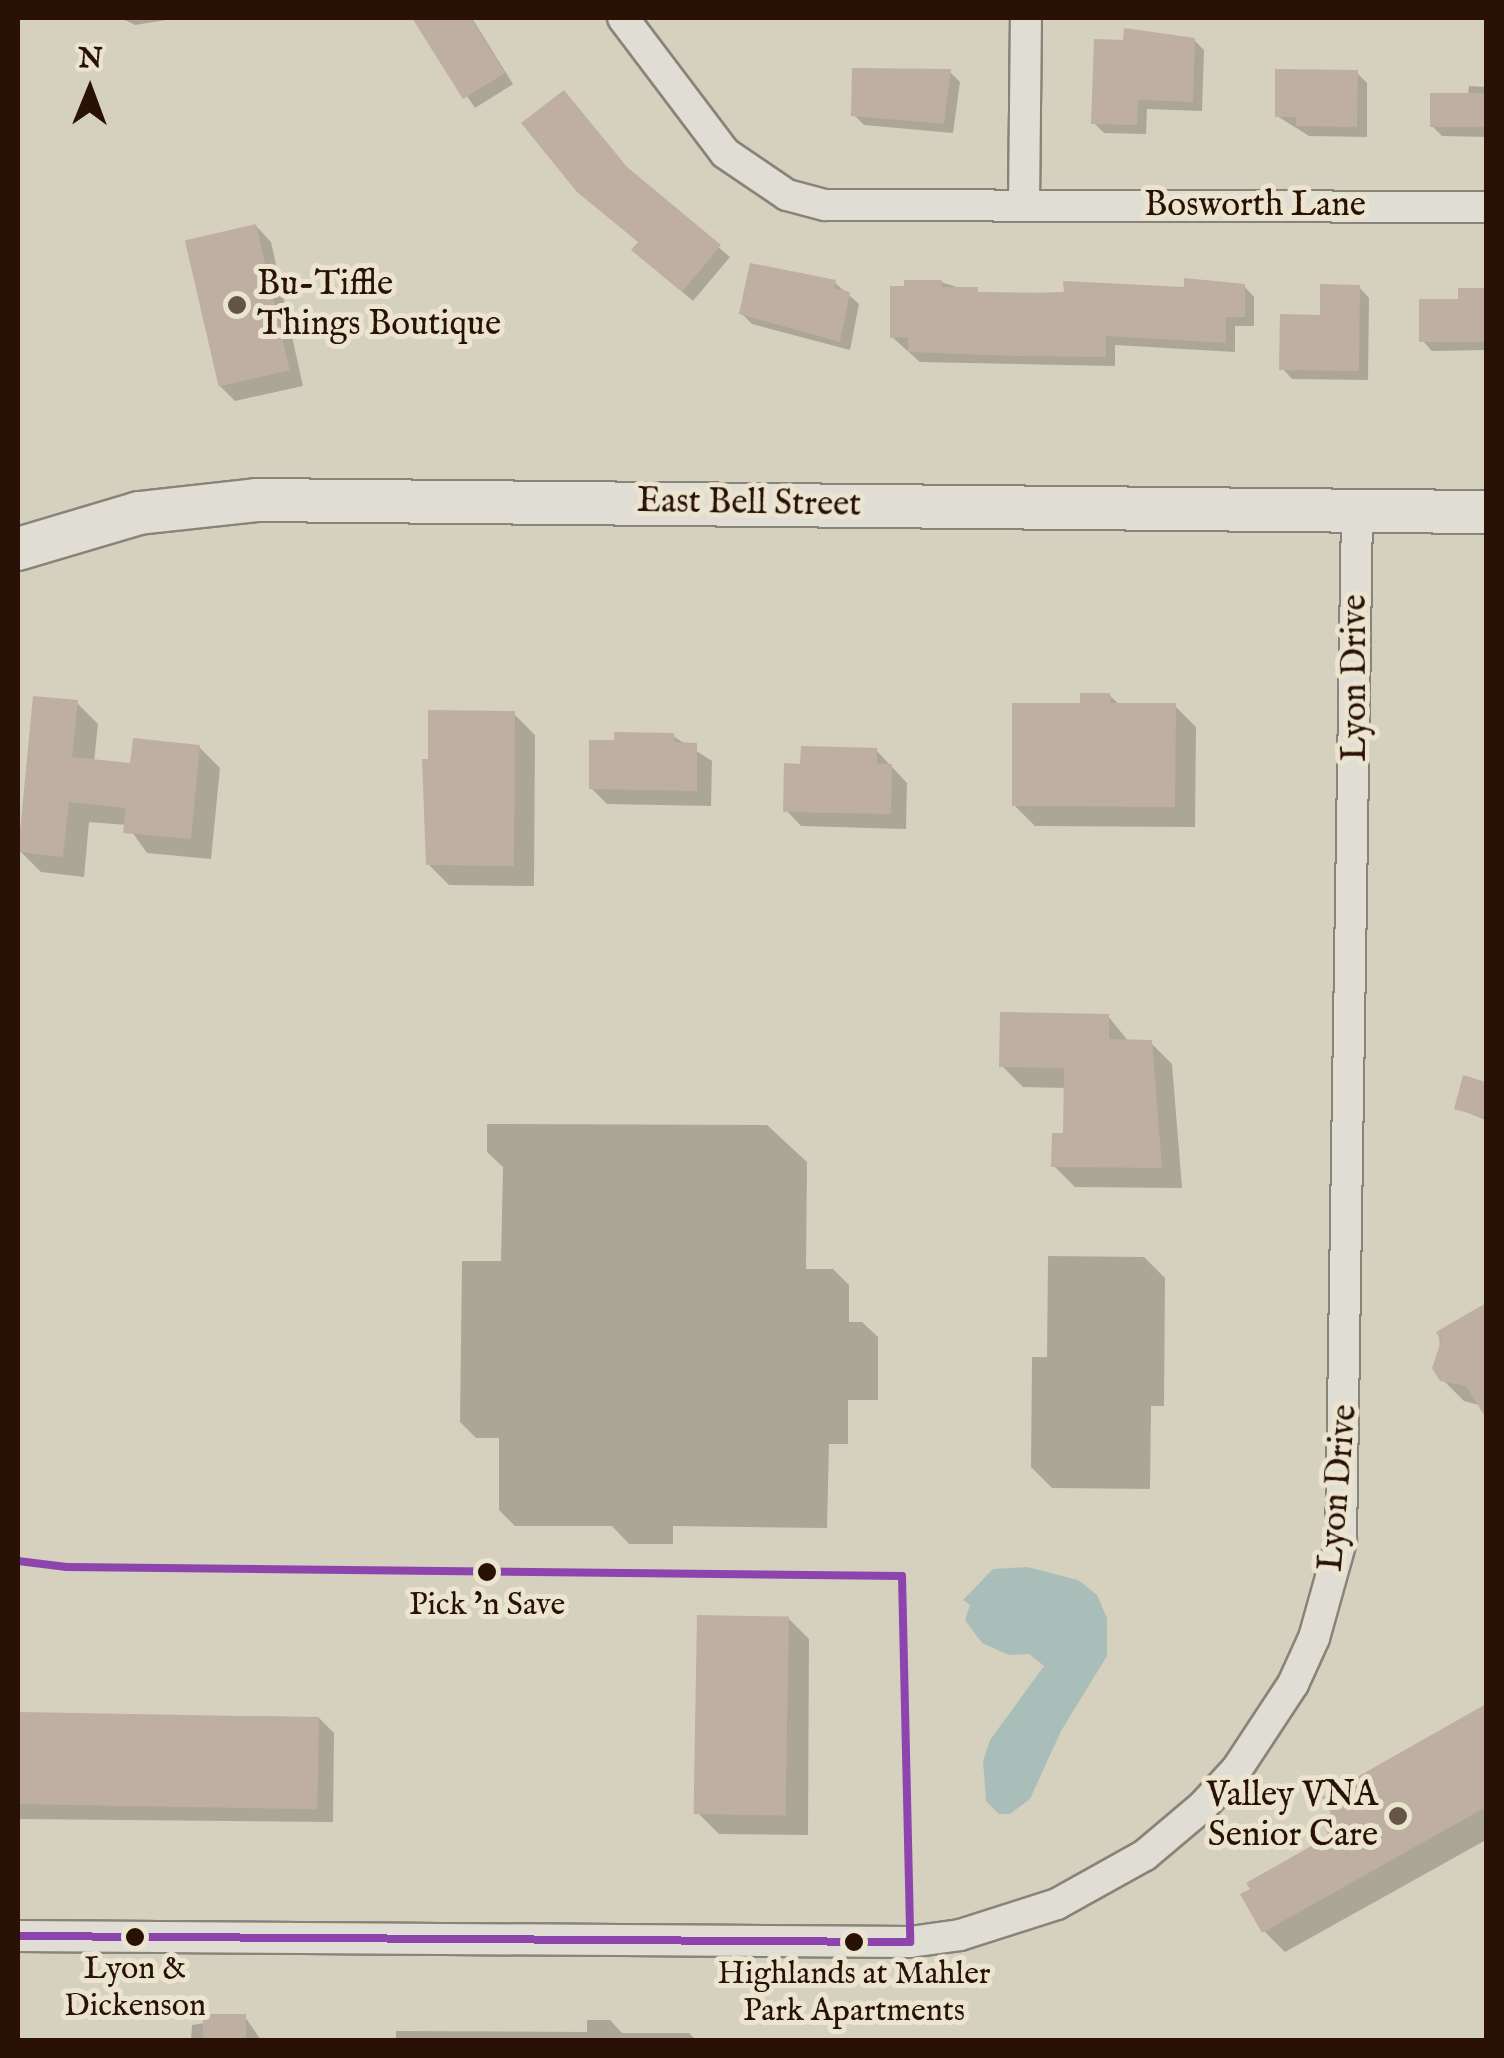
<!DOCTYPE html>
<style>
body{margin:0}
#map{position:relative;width:1504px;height:2058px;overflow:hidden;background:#d6d0bf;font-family:"IM FELL English",serif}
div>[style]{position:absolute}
.water>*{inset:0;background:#aabeb9}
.shadow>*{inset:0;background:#0003}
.building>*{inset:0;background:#bfaea2;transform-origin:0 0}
.roads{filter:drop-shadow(2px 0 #8a8378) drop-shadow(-2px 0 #8a8378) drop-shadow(0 2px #8a8378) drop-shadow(0 -2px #8a8378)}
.street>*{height:30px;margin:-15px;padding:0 15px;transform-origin:15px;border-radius:15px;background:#e0ddd4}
.secondary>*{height:42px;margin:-21px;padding:0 21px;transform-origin:21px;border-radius:21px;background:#e0ddd4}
.bus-1>*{height:8px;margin:-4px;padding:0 4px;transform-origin:4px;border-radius:4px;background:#8e44ad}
.dots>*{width:28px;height:28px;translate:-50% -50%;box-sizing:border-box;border:5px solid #ebe4cf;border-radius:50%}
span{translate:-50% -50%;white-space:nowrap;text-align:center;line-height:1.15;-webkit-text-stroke:10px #ebe4cf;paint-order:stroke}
.bus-label{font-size:32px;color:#291106}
.street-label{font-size:35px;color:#291106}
.poi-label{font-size:35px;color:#291106}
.left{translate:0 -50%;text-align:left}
.right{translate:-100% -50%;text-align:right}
.frame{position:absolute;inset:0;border:20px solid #291106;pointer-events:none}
.north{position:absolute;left:40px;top:40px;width:100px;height:100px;-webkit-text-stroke:8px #ebe4cf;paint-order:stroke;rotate:1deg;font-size:28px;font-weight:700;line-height:40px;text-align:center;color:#291106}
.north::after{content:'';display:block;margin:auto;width:35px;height:45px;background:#291106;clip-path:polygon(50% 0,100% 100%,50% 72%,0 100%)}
</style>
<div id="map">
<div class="water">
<div style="clip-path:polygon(1027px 1567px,1078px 1580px,1097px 1595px,1107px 1618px,1107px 1656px,1061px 1731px,1030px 1799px,1010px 1814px,999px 1814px,986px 1801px,983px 1761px,990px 1740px,1044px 1666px,1029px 1654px,1009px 1655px,982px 1643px,965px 1620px,970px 1605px,963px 1600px,993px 1569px)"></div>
</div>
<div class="shadow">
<div style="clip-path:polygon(121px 18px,178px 18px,135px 25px)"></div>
<div style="clip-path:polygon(415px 18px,472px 18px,513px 84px,475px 108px)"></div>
<div style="clip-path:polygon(1194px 40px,1204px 50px,1202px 111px,1147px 109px,1146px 134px,1104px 133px,1094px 123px)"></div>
<div style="clip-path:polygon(950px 72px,960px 82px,953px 133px,864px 125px,854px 115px)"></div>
<div style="clip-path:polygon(1357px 73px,1367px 83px,1367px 137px,1309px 136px,1277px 116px)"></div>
<div style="clip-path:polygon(1469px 86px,1486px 87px,1486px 137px,1442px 136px,1432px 126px,1468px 95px)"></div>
<div style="clip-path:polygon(632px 174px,730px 257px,693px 301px,645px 260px)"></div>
<div style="clip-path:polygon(256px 226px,271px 242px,303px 386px,235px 401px,219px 385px)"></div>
<div style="clip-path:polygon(834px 282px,859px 304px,850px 350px,752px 324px,741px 313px)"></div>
<div style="clip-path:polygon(941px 282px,982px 295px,1244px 286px,1254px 297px,1254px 326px,1235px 326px,1235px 352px,1115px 345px,1115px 366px,920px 362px,892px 337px)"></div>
<div style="clip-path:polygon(1359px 287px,1369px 298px,1368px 380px,1292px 379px,1282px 368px,1322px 317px)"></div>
<div style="clip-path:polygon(1461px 290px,1486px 292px,1486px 350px,1432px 351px,1422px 340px,1461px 301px)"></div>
<div style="clip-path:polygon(1109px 695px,1120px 705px,1175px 706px,1196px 727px,1195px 827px,1035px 826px,1014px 805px,1083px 705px)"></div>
<div style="clip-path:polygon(77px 703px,98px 724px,94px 762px,132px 766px,199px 747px,220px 768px,211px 859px,147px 853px,127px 825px,89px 822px,84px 877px,41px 872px,20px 851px)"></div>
<div style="clip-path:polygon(514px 714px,535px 735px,534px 886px,449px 885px,428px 864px)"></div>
<div style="clip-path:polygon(673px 736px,712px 761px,711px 806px,607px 804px,591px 788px)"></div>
<div style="clip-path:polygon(876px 750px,907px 783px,906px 829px,801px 826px,786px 810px,802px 766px)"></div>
<div style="clip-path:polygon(1108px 1016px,1129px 1042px,1151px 1043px,1172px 1064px,1182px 1188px,1075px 1187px,1054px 1166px,1065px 1136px,1066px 1088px,1023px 1087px,1002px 1066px)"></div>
<div style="clip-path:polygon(1465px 1078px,1486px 1084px,1486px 1120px,1456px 1108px)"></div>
<div style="clip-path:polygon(487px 1124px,767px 1125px,807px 1162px,806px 1269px,833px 1269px,849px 1285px,849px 1322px,862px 1322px,878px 1337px,878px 1400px,848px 1400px,848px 1444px,829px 1444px,827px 1528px,673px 1526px,673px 1544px,629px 1544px,612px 1526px,515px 1526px,499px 1510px,499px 1438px,476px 1438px,460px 1422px,462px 1261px,501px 1261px,503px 1167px,487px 1152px)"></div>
<div style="clip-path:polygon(1048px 1256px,1144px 1257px,1165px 1278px,1164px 1406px,1151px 1406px,1150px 1489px,1052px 1488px,1031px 1467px,1032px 1357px,1047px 1357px)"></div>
<div style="clip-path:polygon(1486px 1306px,1486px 1407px,1464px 1401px,1442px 1379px,1439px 1333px)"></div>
<div style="clip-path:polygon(788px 1618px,809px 1639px,808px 1835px,719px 1834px,698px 1813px)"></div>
<div style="clip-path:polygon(1486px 1707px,1486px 1840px,1285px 1952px,1264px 1931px,1333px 1837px,1335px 1814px,1325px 1798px)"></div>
<div style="clip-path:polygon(18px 1715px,318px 1717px,334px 1733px,333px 1822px,18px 1819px)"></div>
<div style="clip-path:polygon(245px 2017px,261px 2040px,191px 2040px,192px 2025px)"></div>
<div style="clip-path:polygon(587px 2020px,610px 2020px,622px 2033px,689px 2033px,696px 2040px,396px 2040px,396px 2031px,587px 2032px)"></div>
<div style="clip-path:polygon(870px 2038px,920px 2040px,870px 2040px)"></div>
</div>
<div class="building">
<div style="clip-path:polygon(412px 18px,471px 18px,505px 73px,463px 99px)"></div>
<div style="clip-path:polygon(1124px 28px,1195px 38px,1193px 102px,1138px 100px,1137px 125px,1091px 124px,1094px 39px,1123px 40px)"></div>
<div style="clip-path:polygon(852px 68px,951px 69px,944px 124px,851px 116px)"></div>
<div style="clip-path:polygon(1275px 69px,1358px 70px,1357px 127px,1296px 126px,1296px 117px,1275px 117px)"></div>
<div style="clip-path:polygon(564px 90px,627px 167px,721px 245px,682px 292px,631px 250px,638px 242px,577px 192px,521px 123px)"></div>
<div style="left:1430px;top:93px;width:56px;height:34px"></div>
<div style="left:256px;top:224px;width:150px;height:73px;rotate:77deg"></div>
<div style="clip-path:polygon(750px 263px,836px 280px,834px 288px,850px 292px,840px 342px,739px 314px)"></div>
<div style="clip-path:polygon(1184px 278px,1245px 284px,1245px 317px,1226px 317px,1226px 343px,1106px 336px,1106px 357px,1014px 356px,908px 352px,908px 337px,890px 338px,890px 286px,904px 286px,904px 280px,942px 280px,942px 287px,978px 287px,978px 292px,1064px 293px,1063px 281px,1184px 287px)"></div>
<div style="clip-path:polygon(1320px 284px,1360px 285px,1359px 371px,1279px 370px,1280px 314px,1320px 315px)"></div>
<div style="clip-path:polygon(1458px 288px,1486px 288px,1486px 342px,1419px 342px,1419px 299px,1458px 299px)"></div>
<div style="clip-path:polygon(1080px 693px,1110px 693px,1111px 703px,1176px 703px,1175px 807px,1012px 806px,1012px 703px,1080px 703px)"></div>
<div style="clip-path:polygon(33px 696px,78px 700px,72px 757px,130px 763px,133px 738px,200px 745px,191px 839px,123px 833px,126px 808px,69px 802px,63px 857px,18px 852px)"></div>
<div style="clip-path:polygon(428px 710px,515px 711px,514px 866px,426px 865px,422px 759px,428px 759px)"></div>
<div style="clip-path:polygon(614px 732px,674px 733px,675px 742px,697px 743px,697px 791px,589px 789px,589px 740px,614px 740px)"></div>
<div style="clip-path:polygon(801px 746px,877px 748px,877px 764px,892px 764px,891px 814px,783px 812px,784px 763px,800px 764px)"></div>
<div style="clip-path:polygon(1000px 1012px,1109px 1014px,1109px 1039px,1152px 1040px,1162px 1168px,1051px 1167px,1052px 1133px,1063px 1133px,1064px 1068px,999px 1067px)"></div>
<div style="clip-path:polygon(1463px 1075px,1486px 1082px,1486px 1118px,1454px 1109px)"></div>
<div style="clip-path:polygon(1486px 1303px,1486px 1418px,1466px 1386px,1440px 1381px,1432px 1368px,1441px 1341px,1436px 1332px)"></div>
<div style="left:697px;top:1615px;width:92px;height:199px;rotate:1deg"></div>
<div style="clip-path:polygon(1486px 1704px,1486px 1807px,1262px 1933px,1240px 1894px,1250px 1889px,1246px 1883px,1329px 1836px,1319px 1819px,1331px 1813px,1322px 1797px)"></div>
<div style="left:18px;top:1712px;width:301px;height:92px;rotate:1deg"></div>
<div style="left:203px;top:2014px;width:43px;height:26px"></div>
</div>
<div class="roads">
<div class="street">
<div style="left:623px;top:18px;width:169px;rotate:52.9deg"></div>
<div style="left:725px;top:153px;width:75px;rotate:34.1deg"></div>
<div style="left:787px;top:195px;width:39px;rotate:15deg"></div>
<div style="left:825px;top:205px;width:661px;rotate:0.17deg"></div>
<div style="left:1024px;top:204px;width:186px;rotate:-89.4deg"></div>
<div style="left:18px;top:1936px;width:892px;rotate:0.39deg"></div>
<div style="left:910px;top:1942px;width:50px;rotate:-8deg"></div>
<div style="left:960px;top:1935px;width:102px;rotate:-17.7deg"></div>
<div style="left:1057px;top:1904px;width:101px;rotate:-29.1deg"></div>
<div style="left:1145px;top:1855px;width:76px;rotate:-40.2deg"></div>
<div style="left:1203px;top:1806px;width:50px;rotate:-47.4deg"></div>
<div style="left:1237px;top:1769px;width:102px;rotate:-56.6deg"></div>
<div style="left:1293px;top:1684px;width:51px;rotate:-65.5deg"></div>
<div style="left:1314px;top:1638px;width:101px;rotate:-74.4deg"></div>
<div style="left:1341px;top:1541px;width:1031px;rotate:-89.11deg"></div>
</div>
<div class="secondary">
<div style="left:18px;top:549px;width:126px;rotate:-16.6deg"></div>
<div style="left:139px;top:513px;width:118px;rotate:-6.3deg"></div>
<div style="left:256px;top:500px;width:1230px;rotate:0.56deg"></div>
</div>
</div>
<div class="bus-1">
<div style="left:18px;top:1561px;width:49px;rotate:7deg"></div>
<div style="left:67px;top:1567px;width:835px;rotate:0.62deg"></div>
<div style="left:902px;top:1576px;width:366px;rotate:88.7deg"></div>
<div style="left:18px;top:1936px;width:892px;rotate:0.39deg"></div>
</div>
<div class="dots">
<div style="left:237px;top:305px;background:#665447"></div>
<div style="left:487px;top:1572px;background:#291106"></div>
<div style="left:1398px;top:1816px;background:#665447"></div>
<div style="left:135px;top:1937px;background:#291106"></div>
<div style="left:854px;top:1942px;background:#291106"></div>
</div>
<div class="bus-label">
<span style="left:487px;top:1606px">Pick 'n Save</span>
<span style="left:135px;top:1989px">Lyon &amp;<br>Dickenson</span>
<span style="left:854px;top:1994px">Highlands at Mahler<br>Park Apartments</span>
</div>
<div class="street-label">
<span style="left:1255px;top:206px">Bosworth Lane</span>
<span style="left:749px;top:504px;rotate:1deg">East Bell Street</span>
<span style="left:1356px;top:678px;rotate:-90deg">Lyon Drive</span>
<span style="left:1339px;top:1488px;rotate:-85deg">Lyon Drive</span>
</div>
<div class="poi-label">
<span class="left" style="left:257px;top:305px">Bu-Tiffle<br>Things Boutique</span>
<span class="right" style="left:1378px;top:1816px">Valley VNA<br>Senior Care</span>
</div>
<div class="frame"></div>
<div class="north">N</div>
</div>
